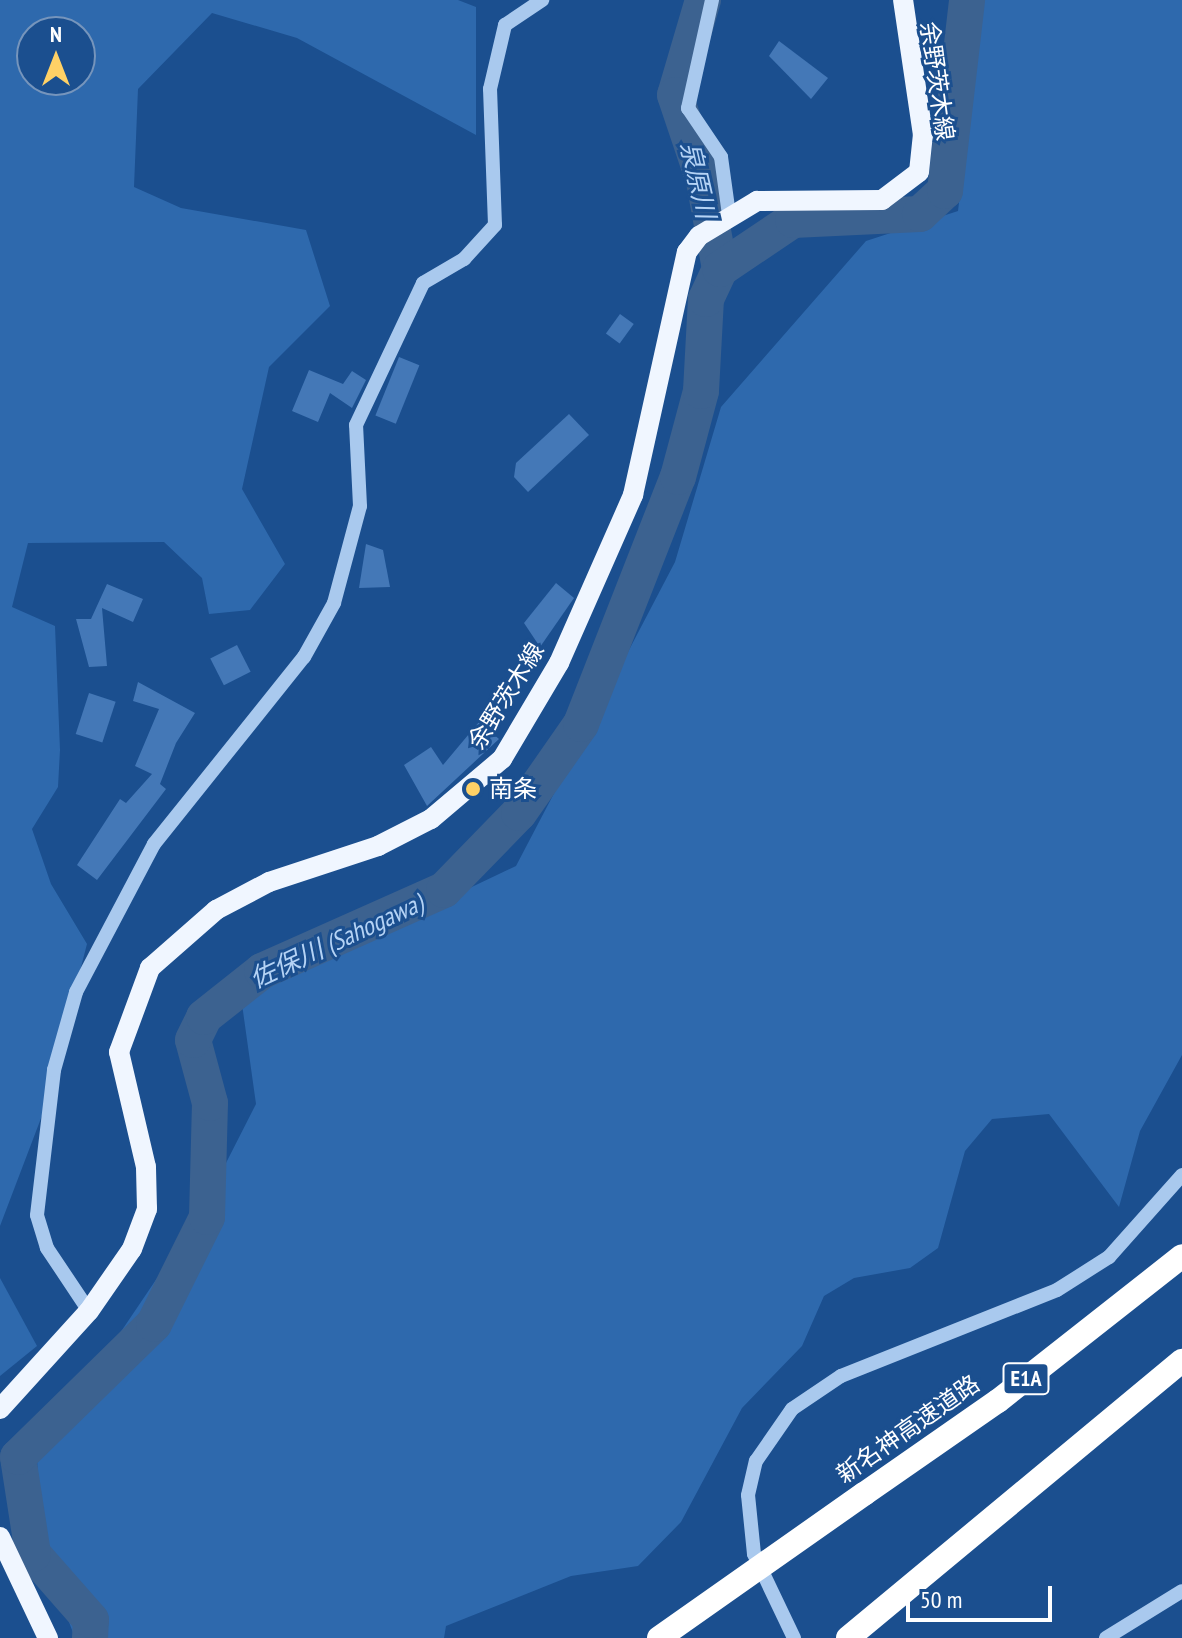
<!DOCTYPE html>
<meta charset="utf-8">
<style>
body{margin:0}
#map{position:relative;width:1182px;height:1638px;overflow:hidden;background:#1b4f8f;font-family:"PT Sans Narrow","Noto Sans JP",sans-serif}
div>[style]{position:absolute}
.green>*{inset:0;background:#2e69ad}
.river>*{height:36px;margin:-18px;padding:0 18px;transform-origin:18px;border-radius:18px;background:#3c6290}
.building>*{inset:0;background:#4478b7;transform-origin:0 0}
.minor>*{height:14px;margin:-7px;padding:0 7px;transform-origin:7px;border-radius:7px;background:#a9c9ee}
.major>*{height:20px;margin:-10px;padding:0 10px;transform-origin:10px;border-radius:10px;background:#f0f6ff}
.highway>*{height:24px;margin:-12px;padding:0 12px;transform-origin:12px;border-radius:12px;background:#fff}
.highway-bridge>*{height:24px;margin:-12px;padding:0 12px;transform-origin:12px;border-radius:12px;background:#fff}
.dots>*{width:22px;height:22px;translate:-50% -50%;box-sizing:border-box;border:4px solid #1b4f8f;border-radius:50%}
span{translate:-50% -50%;white-space:nowrap;text-align:center;line-height:1.15;-webkit-text-stroke:6px #1b4f8f;paint-order:stroke}
.shield-label span{padding:2px 6px;background:#1b4f8f;border:2px solid;border-radius:6px;-webkit-text-stroke-width:0}
.shield-label{font-size:22px;color:#fff;font-weight:700}
.street-label{font-size:24px;color:#fff}
.poi-label{font-size:24px;color:#fff}
.left{translate:0 -50%;text-align:left}
.water-label{font-size:26px;color:#b5d3f5;font-style:italic}
.north{position:absolute;left:16px;top:16px;width:80px;height:80px;box-sizing:border-box;background:#1b4f8f;border:2px solid #7695bc;border-radius:50%;rotate:0deg;font-size:22px;font-weight:700;line-height:32px;text-align:center;color:#fff}
.north::after{content:'';display:block;margin:auto;width:28px;height:36px;background:#ffd166;clip-path:polygon(50% 0,100% 100%,50% 72%,0 100%)}
.scale{position:absolute;left:906px;top:1586px;width:146px;height:36px;box-sizing:border-box;border:4px solid #fff;border-top:0;padding-left:10px;font-size:24px;line-height:28px;white-space:nowrap;color:#fff;-webkit-text-stroke:6px #1b4f8f;paint-order:stroke}
</style>
<div id="map">
<div class="green">
<div style="clip-path:polygon(evenodd,0 0,458px 0,476px 7px,476px 135px,297px 38px,212px 13px,138px 89px,134px 187px,181px 208px,306px 230px,330px 306px,269px 367px,242px 489px,285px 564px,250px 610px,209px 614px,202px 578px,164px 542px,28px 543px,12px 607px,55px 626px,60px 750px,58px 787px,32px 829px,51px 884px,87px 944px,43px 1113px,0 1226px,0 0,32px 32px,80px 32px,80px 80px,32px 80px,32px 32px)"></div>
<div style="clip-path:polygon(983px 0,1182px 0,1182px 1055px,1140px 1131px,1119px 1207px,1049px 1114px,992px 1119px,965px 1151px,938px 1248px,910px 1268px,854px 1278px,824px 1296px,802px 1346px,742px 1408px,681px 1522px,638px 1566px,571px 1576px,446px 1626px,444px 1638px,75px 1638px,40px 1545px,37px 1456px,199px 1216px,256px 1104px,241px 997px,516px 866px,675px 562px,721px 407px,866px 241px,958px 211px)"></div>
<div style="clip-path:polygon(0 1278px,37px 1346px,0 1376px)"></div>
</div>
<div class="river">
<div style="left:703px;top:0;width:99px;rotate:106.4deg"></div>
<div style="left:675px;top:95px;width:91px;rotate:71.4deg"></div>
<div style="left:704px;top:181px;width:89px;rotate:79.7deg"></div>
<div style="left:90px;top:1638px;width:18px;rotate:-87deg"></div>
<div style="left:91px;top:1620px;width:88px;rotate:-131.3deg"></div>
<div style="left:33px;top:1554px;width:98px;rotate:-98.8deg"></div>
<div style="left:18px;top:1457px;width:190px;rotate:-44.4deg"></div>
<div style="left:154px;top:1324px;width:119px;rotate:-63.6deg"></div>
<div style="left:207px;top:1217px;width:114px;rotate:-88.5deg"></div>
<div style="left:210px;top:1103px;width:65px;rotate:-105.1deg"></div>
<div style="left:193px;top:1040px;width:25px;rotate:-64deg"></div>
<div style="left:204px;top:1017px;width:74px;rotate:-38.4deg"></div>
<div style="left:262px;top:971px;width:199px;rotate:-24deg"></div>
<div style="left:444px;top:890px;width:107px;rotate:-45.8deg"></div>
<div style="left:519px;top:813px;width:108px;rotate:-55.1deg"></div>
<div style="left:581px;top:724px;width:265px;rotate:-68.6deg"></div>
<div style="left:678px;top:477px;width:89px;rotate:-75deg"></div>
<div style="left:701px;top:391px;width:92px;rotate:-86.9deg"></div>
<div style="left:706px;top:299px;width:33px;rotate:-65deg"></div>
<div style="left:720px;top:269px;width:88px;rotate:-33.9deg"></div>
<div style="left:793px;top:220px;width:127px;rotate:-2.7deg"></div>
<div style="left:920px;top:214px;width:34px;rotate:-43deg"></div>
<div style="left:945px;top:191px;width:192px;rotate:-83.4deg"></div>
</div>
<div class="building">
<div style="clip-path:polygon(779px 41px,828px 78px,811px 99px,769px 56px)"></div>
<div style="left:620px;top:314px;width:17px;height:24px;rotate:36deg"></div>
<div style="left:399px;top:357px;width:22px;height:63px;rotate:22deg"></div>
<div style="clip-path:polygon(309px 370px,343px 384px,352px 371px,366px 380px,352px 408px,330px 393px,318px 422px,292px 411px)"></div>
<div style="clip-path:polygon(569px 414px,589px 435px,528px 492px,514px 477px,516px 463px)"></div>
<div style="clip-path:polygon(366px 544px,383px 550px,390px 587px,359px 588px)"></div>
<div style="clip-path:polygon(556px 583px,574px 598px,540px 647px,524px 623px)"></div>
<div style="clip-path:polygon(107px 584px,143px 599px,133px 622px,102px 608px,107px 666px,89px 667px,76px 619px,91px 619px)"></div>
<div style="left:237px;top:645px;width:30px;height:30px;rotate:63deg"></div>
<div style="clip-path:polygon(138px 682px,195px 713px,176px 743px,160px 784px,166px 789px,97px 880px,77px 865px,120px 799px,126px 803px,152px 774px,135px 766px,159px 709px,133px 701px)"></div>
<div style="left:89px;top:693px;width:28px;height:43px;rotate:18deg"></div>
<div style="clip-path:polygon(479px 722px,499px 739px,427px 806px,404px 765px,431px 747px,443px 765px)"></div>
</div>
<div class="minor">
<div style="left:712px;top:0;width:111px;rotate:102.5deg"></div>
<div style="left:688px;top:108px;width:59px;rotate:56deg"></div>
<div style="left:721px;top:157px;width:59px;rotate:82.1deg"></div>
<div style="left:89px;top:1311px;width:76px;rotate:-123.7deg"></div>
<div style="left:47px;top:1248px;width:34px;rotate:-107deg"></div>
<div style="left:37px;top:1215px;width:146px;rotate:-83.3deg"></div>
<div style="left:54px;top:1070px;width:81px;rotate:-74.2deg"></div>
<div style="left:76px;top:992px;width:167px;rotate:-62.2deg"></div>
<div style="left:154px;top:844px;width:240px;rotate:-51.3deg"></div>
<div style="left:304px;top:657px;width:62px;rotate:-60.9deg"></div>
<div style="left:334px;top:603px;width:100px;rotate:-75deg"></div>
<div style="left:360px;top:506px;width:81px;rotate:-92.8deg"></div>
<div style="left:356px;top:425px;width:157px;rotate:-64.7deg"></div>
<div style="left:423px;top:283px;width:48px;rotate:-30.3deg"></div>
<div style="left:464px;top:259px;width:46px;rotate:-47.6deg"></div>
<div style="left:495px;top:225px;width:136px;rotate:-92.1deg"></div>
<div style="left:490px;top:89px;width:66px;rotate:-76.8deg"></div>
<div style="left:505px;top:25px;width:45px;rotate:-34deg"></div>
<div style="left:794px;top:1638px;width:93px;rotate:-115.5deg"></div>
<div style="left:754px;top:1554px;width:59px;rotate:-95.8deg"></div>
<div style="left:748px;top:1495px;width:35px;rotate:-77deg"></div>
<div style="left:756px;top:1461px;width:63px;rotate:-55.3deg"></div>
<div style="left:792px;top:1409px;width:59px;rotate:-34deg"></div>
<div style="left:841px;top:1376px;width:232px;rotate:-21.7deg"></div>
<div style="left:1057px;top:1290px;width:62px;rotate:-32.4deg"></div>
<div style="left:1109px;top:1257px;width:110px;rotate:-48.3deg"></div>
<div style="left:1106px;top:1638px;width:89px;rotate:-31.7deg"></div>
</div>
<div class="major">
<div style="left:0;top:1409px;width:132px;rotate:-47.8deg"></div>
<div style="left:89px;top:1311px;width:75px;rotate:-55.3deg"></div>
<div style="left:132px;top:1249px;width:43px;rotate:-69.4deg"></div>
<div style="left:147px;top:1209px;width:42px;rotate:-91.4deg"></div>
<div style="left:146px;top:1167px;width:118px;rotate:-103.2deg"></div>
<div style="left:119px;top:1052px;width:90px;rotate:-69.7deg"></div>
<div style="left:150px;top:968px;width:88px;rotate:-41.3deg"></div>
<div style="left:216px;top:910px;width:60px;rotate:-27.8deg"></div>
<div style="left:269px;top:882px;width:115px;rotate:-18.3deg"></div>
<div style="left:378px;top:846px;width:59px;rotate:-27deg"></div>
<div style="left:431px;top:819px;width:93px;rotate:-40.2deg"></div>
<div style="left:502px;top:759px;width:112px;rotate:-59.3deg"></div>
<div style="left:559px;top:663px;width:184px;rotate:-66.2deg"></div>
<div style="left:633px;top:495px;width:249px;rotate:-77.5deg"></div>
<div style="left:687px;top:252px;width:20px;rotate:-53deg"></div>
<div style="left:699px;top:236px;width:68px;rotate:-31.1deg"></div>
<div style="left:757px;top:201px;width:125px;rotate:-0.5deg"></div>
<div style="left:882px;top:200px;width:46px;rotate:-37.1deg"></div>
<div style="left:919px;top:172px;width:37px;rotate:-84deg"></div>
<div style="left:923px;top:135px;width:136px;rotate:-98.4deg"></div>
<div style="left:0;top:1537px;width:112px;rotate:64.6deg"></div>
</div>
<div class="highway">
<div style="left:864px;top:1494px;width:163px;rotate:-34.8deg"></div>
<div style="left:998px;top:1401px;width:234px;rotate:-38.2deg"></div>
<div style="left:848px;top:1638px;width:434px;rotate:-39.7deg"></div>
</div>
<div class="highway-bridge">
<div style="left:659px;top:1638px;width:251px;rotate:-35.1deg"></div>
</div>
<div class="dots">
<div style="left:473px;top:789px;background:#ffd166"></div>
</div>
<div class="shield-label">
<span style="left:1026px;top:1379px">E1A</span>
</div>
<div class="street-label">
<span style="left:937px;top:81px;rotate:82deg">余野茨木線</span>
<span style="left:506px;top:696px;rotate:-58deg">余野茨木線</span>
<span style="left:908px;top:1429px;rotate:-35deg">新名神高速道路</span>
</div>
<div class="poi-label">
<span class="left" style="left:489px;top:789px">南条</span>
</div>
<div class="water-label">
<span style="left:698px;top:180px;rotate:77deg">泉原川</span>
<span style="left:336px;top:941px;rotate:-25deg">佐保川 (Sahogawa)</span>
</div>
<div class="north">N</div>
<div class="scale">50 m</div>
</div>
